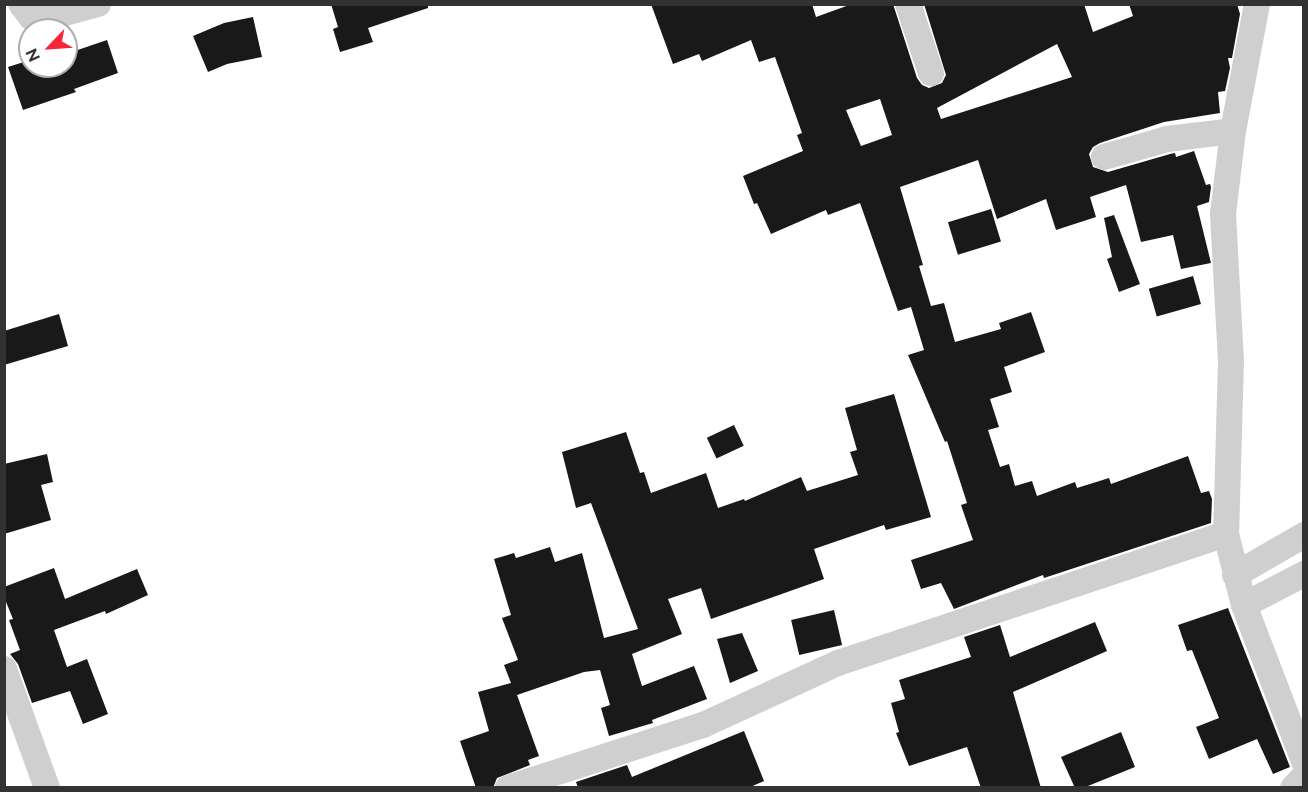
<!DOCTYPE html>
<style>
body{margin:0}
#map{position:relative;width:1308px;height:792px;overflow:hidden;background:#fff;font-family:Raleway,sans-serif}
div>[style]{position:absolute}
.building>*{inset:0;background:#191919;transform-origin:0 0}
.minor>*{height:26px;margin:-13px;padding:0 13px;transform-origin:13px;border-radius:13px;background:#cfcfcf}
span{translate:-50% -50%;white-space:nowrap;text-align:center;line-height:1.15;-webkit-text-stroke:6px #fff;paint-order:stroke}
.frame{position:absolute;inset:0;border:6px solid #323232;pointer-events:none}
.north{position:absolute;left:18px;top:18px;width:60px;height:60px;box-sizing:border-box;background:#fff;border:2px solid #adadad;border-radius:50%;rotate:245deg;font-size:16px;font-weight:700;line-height:24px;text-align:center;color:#323232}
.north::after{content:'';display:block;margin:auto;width:21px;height:27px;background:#f72638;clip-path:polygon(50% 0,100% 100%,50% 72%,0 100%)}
</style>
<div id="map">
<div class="building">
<div style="clip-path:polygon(331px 4px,428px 4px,428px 8px,368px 28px,373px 42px,340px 52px,333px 29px,338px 27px)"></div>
<div style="clip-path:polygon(evenodd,651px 4px,812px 4px,816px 17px,852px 4px,893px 4px,917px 78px,922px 85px,929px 88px,942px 83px,946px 75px,924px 4px,1084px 4px,1093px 32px,1133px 16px,1129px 4px,1237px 4px,1240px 14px,1232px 58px,1228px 58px,1230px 68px,1225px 91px,1218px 92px,1220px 113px,1164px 122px,1100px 143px,1093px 147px,1089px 154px,1093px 167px,1108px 172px,1170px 154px,1175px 153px,1176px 157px,1194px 151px,1206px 185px,1210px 184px,1211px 187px,1209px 202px,1197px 206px,1211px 263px,1181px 269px,1173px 235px,1141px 242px,1126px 185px,1090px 197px,1096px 217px,1056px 230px,1046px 199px,997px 219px,978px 160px,900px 187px,923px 265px,919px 266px,931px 306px,944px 303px,955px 342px,1001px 329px,999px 323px,1031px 312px,1045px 352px,1004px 367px,1012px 392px,990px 399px,999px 427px,988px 430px,1000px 467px,1009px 464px,1015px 486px,1032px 481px,1037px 496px,1075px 482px,1077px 488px,1109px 478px,1111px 484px,1188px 456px,1201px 493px,1209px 491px,1212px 499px,1211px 523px,1044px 578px,1043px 575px,954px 609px,941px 583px,921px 589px,911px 560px,973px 540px,961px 505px,967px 503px,947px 441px,945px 442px,908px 355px,924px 350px,911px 307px,898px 311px,860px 203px,828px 215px,826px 210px,771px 234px,757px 203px,754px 204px,743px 176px,803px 151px,797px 135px,802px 133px,775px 57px,759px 62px,751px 40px,702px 61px,699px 54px,673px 64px,651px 4px,1057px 44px,1072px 77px,941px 119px,937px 108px,1057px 44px,651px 4px,880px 99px,892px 135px,861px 146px,846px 110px,880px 99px)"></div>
<div style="clip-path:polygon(253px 17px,262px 57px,227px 64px,208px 72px,193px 36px,224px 23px)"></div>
<div style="clip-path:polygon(107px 40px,118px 73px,74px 89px,76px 92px,23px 110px,8px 67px,30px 60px,30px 66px,66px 66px,66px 54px)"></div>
<div style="left:991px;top:209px;width:34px;height:45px;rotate:73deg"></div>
<div style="clip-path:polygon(1114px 215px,1140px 284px,1119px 292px,1107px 259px,1112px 257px,1104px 218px)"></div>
<div style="left:1193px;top:276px;width:29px;height:46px;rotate:74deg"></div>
<div style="clip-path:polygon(59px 314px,68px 346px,4px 365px,4px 331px)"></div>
<div style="clip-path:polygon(894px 394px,931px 517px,886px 530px,884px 525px,814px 549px,824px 579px,711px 619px,701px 588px,668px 599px,682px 634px,632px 654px,642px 686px,694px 666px,707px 699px,652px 720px,653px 723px,609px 736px,601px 708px,610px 705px,600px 670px,584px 672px,517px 695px,539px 756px,528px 760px,530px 765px,497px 778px,493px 788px,476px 788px,460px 741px,489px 731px,478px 692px,511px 683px,504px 665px,518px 660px,502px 618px,511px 615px,494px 559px,514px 553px,516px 558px,550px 547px,555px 562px,582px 553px,604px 638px,638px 629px,591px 503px,576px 508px,562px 452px,626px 432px,640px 473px,644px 472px,651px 493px,706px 473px,718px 508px,744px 499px,745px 501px,801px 477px,807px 491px,858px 475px,850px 452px,857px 450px,845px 408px)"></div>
<div style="left:734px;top:425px;width:23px;height:30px;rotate:65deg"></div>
<div style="clip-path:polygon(47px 454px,53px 482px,41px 485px,51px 520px,4px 534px,4px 464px)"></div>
<div style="clip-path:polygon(54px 568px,65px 599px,137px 569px,148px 595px,106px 614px,105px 611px,54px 630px,67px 667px,87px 659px,108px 714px,83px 724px,70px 691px,32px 703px,18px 664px,10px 654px,20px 650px,9px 620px,13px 619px,4px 597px,4px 587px)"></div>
<div style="clip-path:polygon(1228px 608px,1290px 767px,1273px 774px,1257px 739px,1209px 759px,1196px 727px,1219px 718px,1192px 650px,1187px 651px,1178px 625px)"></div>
<div style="left:834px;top:610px;width:36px;height:44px;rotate:77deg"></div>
<div style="clip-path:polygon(1095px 622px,1107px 651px,1013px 692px,1041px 788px,981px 788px,967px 747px,909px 766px,896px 733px,899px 732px,891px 703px,905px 699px,899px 680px,971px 657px,964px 637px,1000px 625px,1010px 657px)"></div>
<div style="clip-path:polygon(742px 633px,758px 671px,730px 683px,717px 639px)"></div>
<div style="clip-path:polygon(744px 731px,764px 781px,748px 788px,578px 788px,576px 782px,627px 765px,632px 777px)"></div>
<div style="clip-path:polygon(1121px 732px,1135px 767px,1083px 788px,1075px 788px,1061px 757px)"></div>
</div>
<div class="minor">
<div style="left:21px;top:4px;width:16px;rotate:52deg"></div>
<div style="left:31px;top:17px;width:12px;rotate:9deg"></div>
<div style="left:43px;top:19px;width:57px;rotate:-15.3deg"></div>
<div style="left:908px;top:4px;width:73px;rotate:71.6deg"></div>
<div style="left:1257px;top:4px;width:129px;rotate:100.7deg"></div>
<div style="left:1233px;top:131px;width:84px;rotate:96.9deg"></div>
<div style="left:1223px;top:214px;width:146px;rotate:86.9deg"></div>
<div style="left:1231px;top:360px;width:174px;rotate:91.6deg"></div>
<div style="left:1226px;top:534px;width:73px;rotate:75.8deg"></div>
<div style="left:1244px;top:605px;width:167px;rotate:69deg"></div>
<div style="left:1104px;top:157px;width:66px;rotate:-15.9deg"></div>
<div style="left:1167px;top:139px;width:66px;rotate:-6.9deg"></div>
<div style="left:1235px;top:575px;width:80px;rotate:-30.1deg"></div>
<div style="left:1244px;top:605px;width:68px;rotate:-27.3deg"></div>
<div style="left:4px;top:669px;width:127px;rotate:70.1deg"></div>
<div style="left:508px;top:788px;width:205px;rotate:-17.9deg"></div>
<div style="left:703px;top:725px;width:149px;rotate:-24.7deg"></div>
<div style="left:838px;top:663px;width:409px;rotate:-18.4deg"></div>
<div style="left:1293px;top:788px;width:16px;rotate:-47deg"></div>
</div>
<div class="frame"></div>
<div class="north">N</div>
</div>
